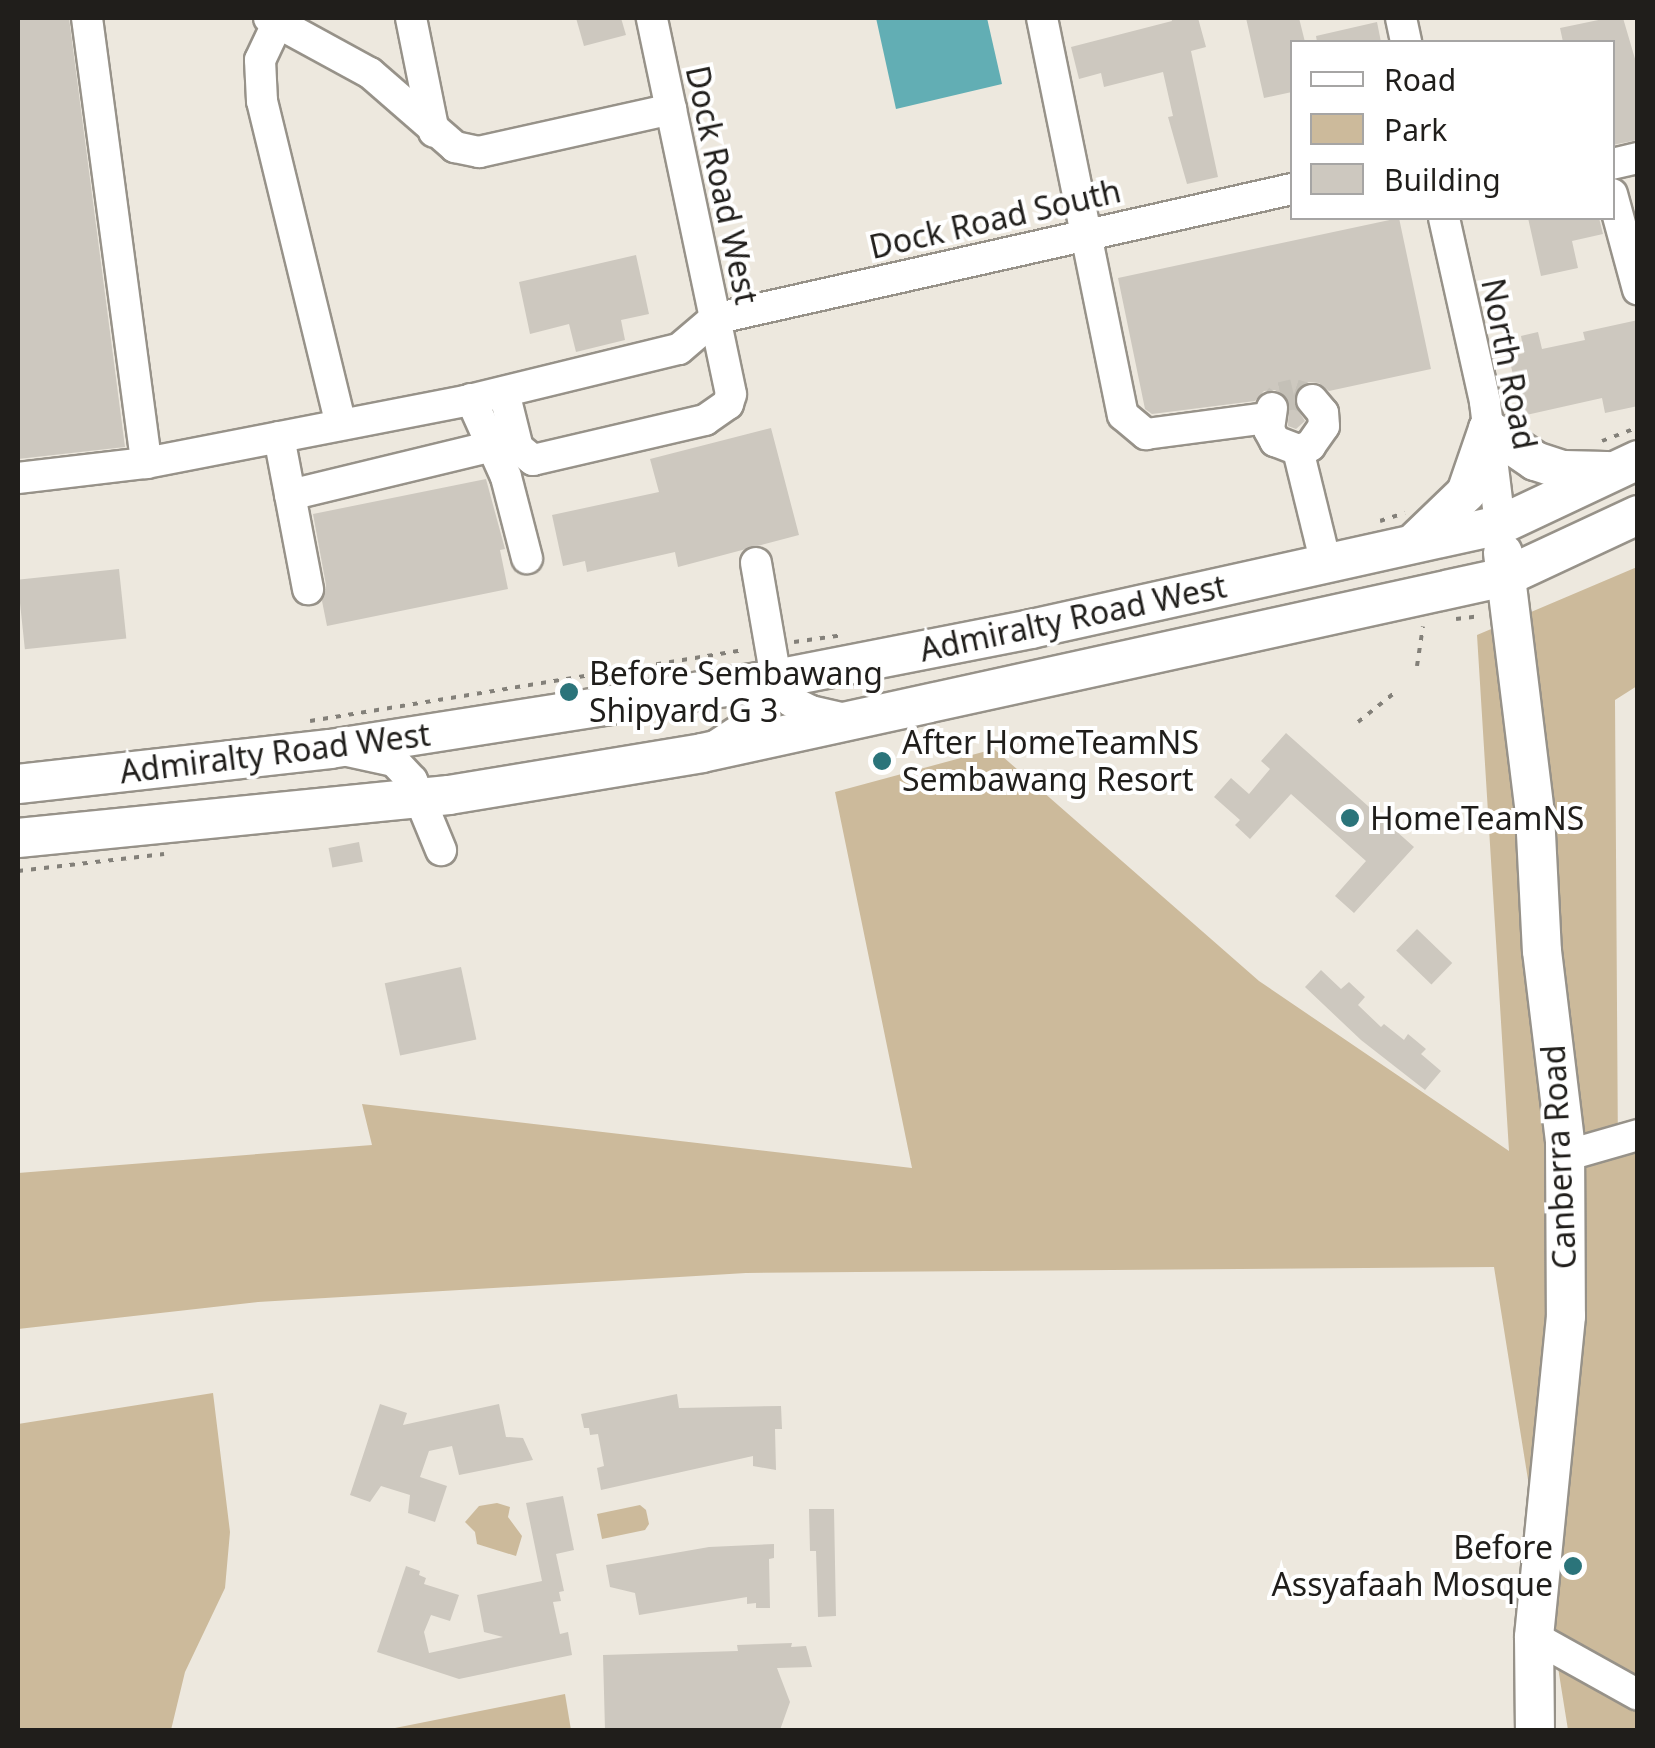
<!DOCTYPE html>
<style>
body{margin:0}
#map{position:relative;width:1655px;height:1748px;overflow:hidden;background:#ede8de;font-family:"Noto Sans",sans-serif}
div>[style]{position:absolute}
.green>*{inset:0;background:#ccba9b}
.water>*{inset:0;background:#62aeb4}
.building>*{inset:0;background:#cdc8bf;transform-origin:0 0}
.minor-tunnel>*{height:30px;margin-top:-15px;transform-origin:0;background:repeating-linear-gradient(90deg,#c4c0b7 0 30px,transparent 0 45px)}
.path>*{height:4px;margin-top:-2px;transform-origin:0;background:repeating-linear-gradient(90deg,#838079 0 5px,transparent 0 13px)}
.roads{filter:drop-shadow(2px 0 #979289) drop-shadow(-2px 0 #979289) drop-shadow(0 2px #979289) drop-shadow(0 -2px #979289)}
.minor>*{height:30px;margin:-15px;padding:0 15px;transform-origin:15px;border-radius:15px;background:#fff}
.major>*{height:38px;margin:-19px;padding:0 19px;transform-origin:19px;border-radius:19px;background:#fff}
.dots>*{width:28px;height:28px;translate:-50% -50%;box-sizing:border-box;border:5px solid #fff;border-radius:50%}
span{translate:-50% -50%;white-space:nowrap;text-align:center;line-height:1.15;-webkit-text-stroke:8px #fff;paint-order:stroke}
.street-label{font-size:32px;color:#201e1b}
.poi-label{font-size:32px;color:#201e1b}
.left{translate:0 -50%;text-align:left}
.right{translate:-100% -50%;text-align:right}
.frame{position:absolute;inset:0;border:20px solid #201e1b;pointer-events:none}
.legend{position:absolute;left:1290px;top:40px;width:325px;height:180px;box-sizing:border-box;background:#fff;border:2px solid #a6a5a4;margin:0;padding:12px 18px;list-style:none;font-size:30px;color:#201e1b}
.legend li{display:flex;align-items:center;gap:20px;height:50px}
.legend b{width:50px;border:2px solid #a6a5a4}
</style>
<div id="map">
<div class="green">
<div style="clip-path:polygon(1637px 567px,1637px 686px,1615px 700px,1618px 1157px,1638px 1152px,1637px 1730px,1568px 1730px,1494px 1267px,746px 1273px,258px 1302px,18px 1329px,18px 1173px,372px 1145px,362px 1104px,912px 1168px,835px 792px,994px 749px,1259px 981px,1509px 1151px,1477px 635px)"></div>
<div style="clip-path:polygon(213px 1393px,230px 1532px,225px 1588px,185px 1672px,171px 1730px,18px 1730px,18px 1424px)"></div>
<div style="clip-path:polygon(497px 1503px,510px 1507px,508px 1517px,522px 1536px,516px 1556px,477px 1544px,475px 1532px,465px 1522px,479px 1506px)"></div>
<div style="clip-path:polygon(640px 1505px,646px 1510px,649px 1524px,645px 1530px,602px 1539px,597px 1514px)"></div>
<div style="clip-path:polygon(565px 1694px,571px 1730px,385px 1730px)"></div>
</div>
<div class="water">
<div style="clip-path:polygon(876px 18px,987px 18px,1002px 84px,896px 109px)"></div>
</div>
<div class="building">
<div style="clip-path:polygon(18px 18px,69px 18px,125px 447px,18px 459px)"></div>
<div style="clip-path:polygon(576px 18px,621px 18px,626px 35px,584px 46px)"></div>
<div style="clip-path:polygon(1171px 18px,1198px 18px,1206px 47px,1191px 51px,1218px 177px,1187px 184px,1168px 117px,1173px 116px,1163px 72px,1104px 87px,1101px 73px,1079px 79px,1071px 47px,1172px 21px)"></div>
<div style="clip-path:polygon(1246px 18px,1299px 18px,1305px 42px,1292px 42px,1292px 92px,1264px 98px)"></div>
<div style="clip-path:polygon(1608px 18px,1623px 18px,1638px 69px,1638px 140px,1612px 145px,1612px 42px,1563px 42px,1560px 28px)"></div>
<div style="clip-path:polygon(1377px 22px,1381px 42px,1317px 42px,1316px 36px)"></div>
<div style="clip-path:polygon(1399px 218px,1431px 369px,1329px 391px,1319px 383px,1308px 382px,1294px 395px,1294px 404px,1305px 421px,1296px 429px,1288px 426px,1289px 400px,1275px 390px,1264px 391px,1255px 401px,1152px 414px,1145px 409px,1118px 278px)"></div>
<div style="clip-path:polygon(1528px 218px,1599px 218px,1603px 234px,1572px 241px,1578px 268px,1541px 276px)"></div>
<div style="clip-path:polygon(636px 255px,649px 314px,621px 320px,625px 340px,576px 352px,569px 324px,530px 334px,519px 282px)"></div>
<div style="clip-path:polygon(1638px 320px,1638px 406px,1605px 413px,1602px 398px,1522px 416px,1509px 357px,1524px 353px,1521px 336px,1538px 332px,1542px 349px,1585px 340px,1583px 332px)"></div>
<div style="clip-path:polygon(771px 428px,799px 535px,678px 567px,675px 552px,587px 572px,585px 561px,563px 566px,552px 515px,659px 492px,650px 459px)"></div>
<div style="clip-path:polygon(486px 479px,505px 549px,500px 550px,508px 589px,327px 626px,322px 601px,326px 585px,313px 514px)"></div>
<div style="left:119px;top:569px;width:70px;height:102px;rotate:84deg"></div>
<div style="clip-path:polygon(1286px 733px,1414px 847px,1354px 913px,1335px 896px,1366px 861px,1291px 794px,1250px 839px,1235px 825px,1240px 820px,1214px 797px,1231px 778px,1249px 794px,1270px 769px,1261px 761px)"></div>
<div style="left:359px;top:842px;width:20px;height:31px;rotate:79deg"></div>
<div style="left:1417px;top:929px;width:49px;height:30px;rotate:44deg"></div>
<div style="left:461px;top:967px;width:74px;height:78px;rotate:78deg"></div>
<div style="clip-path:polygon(1321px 970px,1341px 989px,1349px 982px,1365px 997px,1358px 1005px,1381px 1027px,1384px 1024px,1404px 1040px,1408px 1034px,1426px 1049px,1421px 1054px,1441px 1071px,1425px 1090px,1361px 1040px,1305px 987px)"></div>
<div style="clip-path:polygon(677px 1394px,679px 1408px,781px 1406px,782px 1429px,775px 1429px,776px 1470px,753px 1466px,753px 1456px,601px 1490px,597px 1468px,604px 1466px,598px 1434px,590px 1435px,589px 1428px,584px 1428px,581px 1414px)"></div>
<div style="clip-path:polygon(380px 1404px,407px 1413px,403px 1425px,499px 1404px,506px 1437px,523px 1438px,533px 1460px,459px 1475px,452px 1446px,429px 1451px,420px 1477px,447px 1486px,435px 1522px,408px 1513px,410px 1495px,381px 1486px,370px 1502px,350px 1495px)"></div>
<div style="clip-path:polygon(563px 1496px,574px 1550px,556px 1554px,564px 1591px,559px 1592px,561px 1601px,553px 1602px,560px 1634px,568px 1632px,572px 1655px,459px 1679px,377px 1652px,406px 1566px,420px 1571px,419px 1575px,426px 1578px,424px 1584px,459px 1595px,450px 1621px,431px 1615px,424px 1632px,429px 1653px,503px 1637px,484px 1632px,477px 1595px,542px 1581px,526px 1503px)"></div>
<div style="clip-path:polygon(809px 1509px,834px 1509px,836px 1616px,818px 1617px,816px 1551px,810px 1551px)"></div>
<div style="clip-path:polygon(774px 1544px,774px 1558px,769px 1559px,770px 1608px,756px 1608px,756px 1603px,747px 1604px,747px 1597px,639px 1615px,635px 1593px,610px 1587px,606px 1565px,709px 1547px)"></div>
<div style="clip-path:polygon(792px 1643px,791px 1647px,806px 1646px,812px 1667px,777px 1668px,790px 1702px,780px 1730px,605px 1730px,603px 1655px,738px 1651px,737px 1645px)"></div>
</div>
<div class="minor-tunnel">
<div style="left:1272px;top:408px;width:14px;rotate:-51deg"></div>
<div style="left:1281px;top:397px;width:13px;rotate:-13deg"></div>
<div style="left:1294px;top:394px;width:19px;rotate:18deg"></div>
</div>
<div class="path">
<div style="left:1602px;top:441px;width:39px;rotate:-21deg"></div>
<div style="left:1380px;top:521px;width:26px;rotate:-18deg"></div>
<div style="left:1456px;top:619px;width:25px;rotate:-7deg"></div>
<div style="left:794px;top:642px;width:50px;rotate:-8deg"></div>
<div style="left:1417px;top:666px;width:40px;rotate:-81.5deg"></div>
<div style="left:310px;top:721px;width:441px;rotate:-9.3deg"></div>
<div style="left:1358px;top:722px;width:45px;rotate:-38.7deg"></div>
<div style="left:18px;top:871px;width:147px;rotate:-6.6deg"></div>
</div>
<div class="roads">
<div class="minor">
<div style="left:87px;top:18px;width:449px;rotate:82.4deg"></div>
<div style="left:269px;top:18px;width:115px;rotate:28.6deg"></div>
<div style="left:370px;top:73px;width:113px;rotate:41deg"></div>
<div style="left:455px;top:147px;width:25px;rotate:12deg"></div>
<div style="left:479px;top:152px;width:197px;rotate:-12.6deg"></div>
<div style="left:411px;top:18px;width:116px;rotate:78.6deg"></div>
<div style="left:1042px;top:18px;width:405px;rotate:78.5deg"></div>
<div style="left:1123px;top:415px;width:30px;rotate:40deg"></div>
<div style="left:1146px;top:434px;width:123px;rotate:-7.5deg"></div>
<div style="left:1401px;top:18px;width:25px;rotate:78deg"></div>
<div style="left:278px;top:22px;width:42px;rotate:115.3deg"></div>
<div style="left:260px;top:60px;width:41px;rotate:87.2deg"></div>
<div style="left:262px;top:101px;width:333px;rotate:76.3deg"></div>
<div style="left:1612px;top:164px;width:27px;rotate:-13deg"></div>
<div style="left:1612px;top:194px;width:99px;rotate:74.8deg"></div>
<div style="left:1444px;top:218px;width:189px;rotate:77.4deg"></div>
<div style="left:1485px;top:402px;width:124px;rotate:83deg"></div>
<div style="left:504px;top:392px;width:58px;rotate:76deg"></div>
<div style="left:518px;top:448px;width:19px;rotate:39deg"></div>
<div style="left:533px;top:460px;width:177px;rotate:-13.1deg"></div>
<div style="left:705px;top:420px;width:28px;rotate:-35deg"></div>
<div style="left:728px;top:404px;width:10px;rotate:-73deg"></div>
<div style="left:731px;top:394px;width:384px;rotate:-101.9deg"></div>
<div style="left:471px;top:399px;width:85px;rotate:65.8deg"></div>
<div style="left:506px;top:477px;width:84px;rotate:75.5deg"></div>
<div style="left:1272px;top:408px;width:22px;rotate:98deg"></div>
<div style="left:1269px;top:430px;width:13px;rotate:61deg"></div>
<div style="left:1275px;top:441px;width:25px;rotate:21deg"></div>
<div style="left:1298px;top:450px;width:13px;rotate:-18deg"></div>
<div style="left:1310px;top:446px;width:24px;rotate:-55deg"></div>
<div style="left:1324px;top:426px;width:13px;rotate:-94deg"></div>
<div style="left:1323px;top:413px;width:17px;rotate:-130deg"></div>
<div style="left:279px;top:437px;width:155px;rotate:79.2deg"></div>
<div style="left:1298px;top:450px;width:117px;rotate:76.2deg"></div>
<div style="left:18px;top:478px;width:129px;rotate:-6.7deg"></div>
<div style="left:146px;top:463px;width:325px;rotate:-11deg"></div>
<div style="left:465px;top:401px;width:220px;rotate:-13.7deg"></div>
<div style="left:679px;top:349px;width:46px;rotate:-40.6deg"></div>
<div style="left:714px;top:319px;width:592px;rotate:-12.68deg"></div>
<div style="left:290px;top:495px;width:208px;rotate:-13.6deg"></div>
<div style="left:756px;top:563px;width:118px;rotate:80.2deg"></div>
<div style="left:776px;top:679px;width:27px;rotate:56deg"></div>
<div style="left:791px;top:701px;width:22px;rotate:27deg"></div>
<div style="left:811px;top:711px;width:37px;rotate:13deg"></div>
<div style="left:717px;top:745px;width:43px;rotate:-33.7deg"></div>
<div style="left:753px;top:721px;width:22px;rotate:-51deg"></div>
<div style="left:767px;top:704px;width:27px;rotate:-70deg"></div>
<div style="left:348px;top:751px;width:47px;rotate:12.3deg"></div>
<div style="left:394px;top:761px;width:26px;rotate:47deg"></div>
<div style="left:412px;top:780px;width:76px;rotate:67.5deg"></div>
<div style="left:1565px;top:1156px;width:76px;rotate:-16deg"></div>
<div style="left:1534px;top:1637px;width:119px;rotate:29.1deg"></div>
</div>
<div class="major">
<div style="left:1415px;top:542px;width:71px;rotate:-43.9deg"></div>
<div style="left:1466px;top:493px;width:68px;rotate:-71deg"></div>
<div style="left:1488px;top:429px;width:57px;rotate:34.2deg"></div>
<div style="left:1535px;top:461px;width:29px;rotate:18deg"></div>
<div style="left:1563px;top:470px;width:45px;rotate:1.3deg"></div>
<div style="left:1503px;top:553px;width:263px;rotate:83deg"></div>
<div style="left:1535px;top:814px;width:137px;rotate:87.1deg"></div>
<div style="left:1542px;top:951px;width:191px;rotate:83.1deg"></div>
<div style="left:1565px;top:1141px;width:175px;rotate:89.7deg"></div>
<div style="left:1566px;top:1316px;width:323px;rotate:95.7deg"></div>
<div style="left:1534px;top:1637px;width:93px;rotate:89.4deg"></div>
<div style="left:18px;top:784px;width:314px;rotate:-6.4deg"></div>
<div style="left:330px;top:749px;width:451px;rotate:-8.9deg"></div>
<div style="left:776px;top:679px;width:260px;rotate:-11.1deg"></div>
<div style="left:1031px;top:629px;width:480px;rotate:-12.5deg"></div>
<div style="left:1500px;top:525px;width:153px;rotate:-25.2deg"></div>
<div style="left:18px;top:838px;width:433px;rotate:-5.7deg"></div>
<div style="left:449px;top:795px;width:256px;rotate:-9.4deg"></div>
<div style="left:702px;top:753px;width:822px;rotate:-12.36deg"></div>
<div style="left:1505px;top:577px;width:147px;rotate:-25deg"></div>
</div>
</div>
<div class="dots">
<div style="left:569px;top:692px;background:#2b747a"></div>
<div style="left:882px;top:761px;background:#2b747a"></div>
<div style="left:1350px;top:818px;background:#2b747a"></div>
<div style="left:1573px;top:1566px;background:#2b747a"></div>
</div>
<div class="street-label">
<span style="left:722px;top:185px;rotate:78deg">Dock Road West</span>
<span style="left:995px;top:219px;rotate:-13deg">Dock Road South</span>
<span style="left:1509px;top:364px;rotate:79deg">North Road</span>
<span style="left:1073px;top:618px;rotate:-12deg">Admiralty Road West</span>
<span style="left:275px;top:753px;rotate:-7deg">Admiralty Road West</span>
<span style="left:1559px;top:1157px;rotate:-93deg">Canberra Road</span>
</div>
<div class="poi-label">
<span class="left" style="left:589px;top:692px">Before Sembawang<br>Shipyard G 3</span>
<span class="left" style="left:902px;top:761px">After HomeTeamNS<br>Sembawang Resort</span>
<span class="left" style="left:1370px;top:818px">HomeTeamNS</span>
<span class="right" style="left:1553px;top:1566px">Before<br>Assyafaah Mosque</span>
</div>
<div class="frame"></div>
<ul class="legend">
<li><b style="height:12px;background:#fff"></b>Road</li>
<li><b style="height:28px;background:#ccba9b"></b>Park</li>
<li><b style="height:28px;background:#cdc8bf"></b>Building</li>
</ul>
</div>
